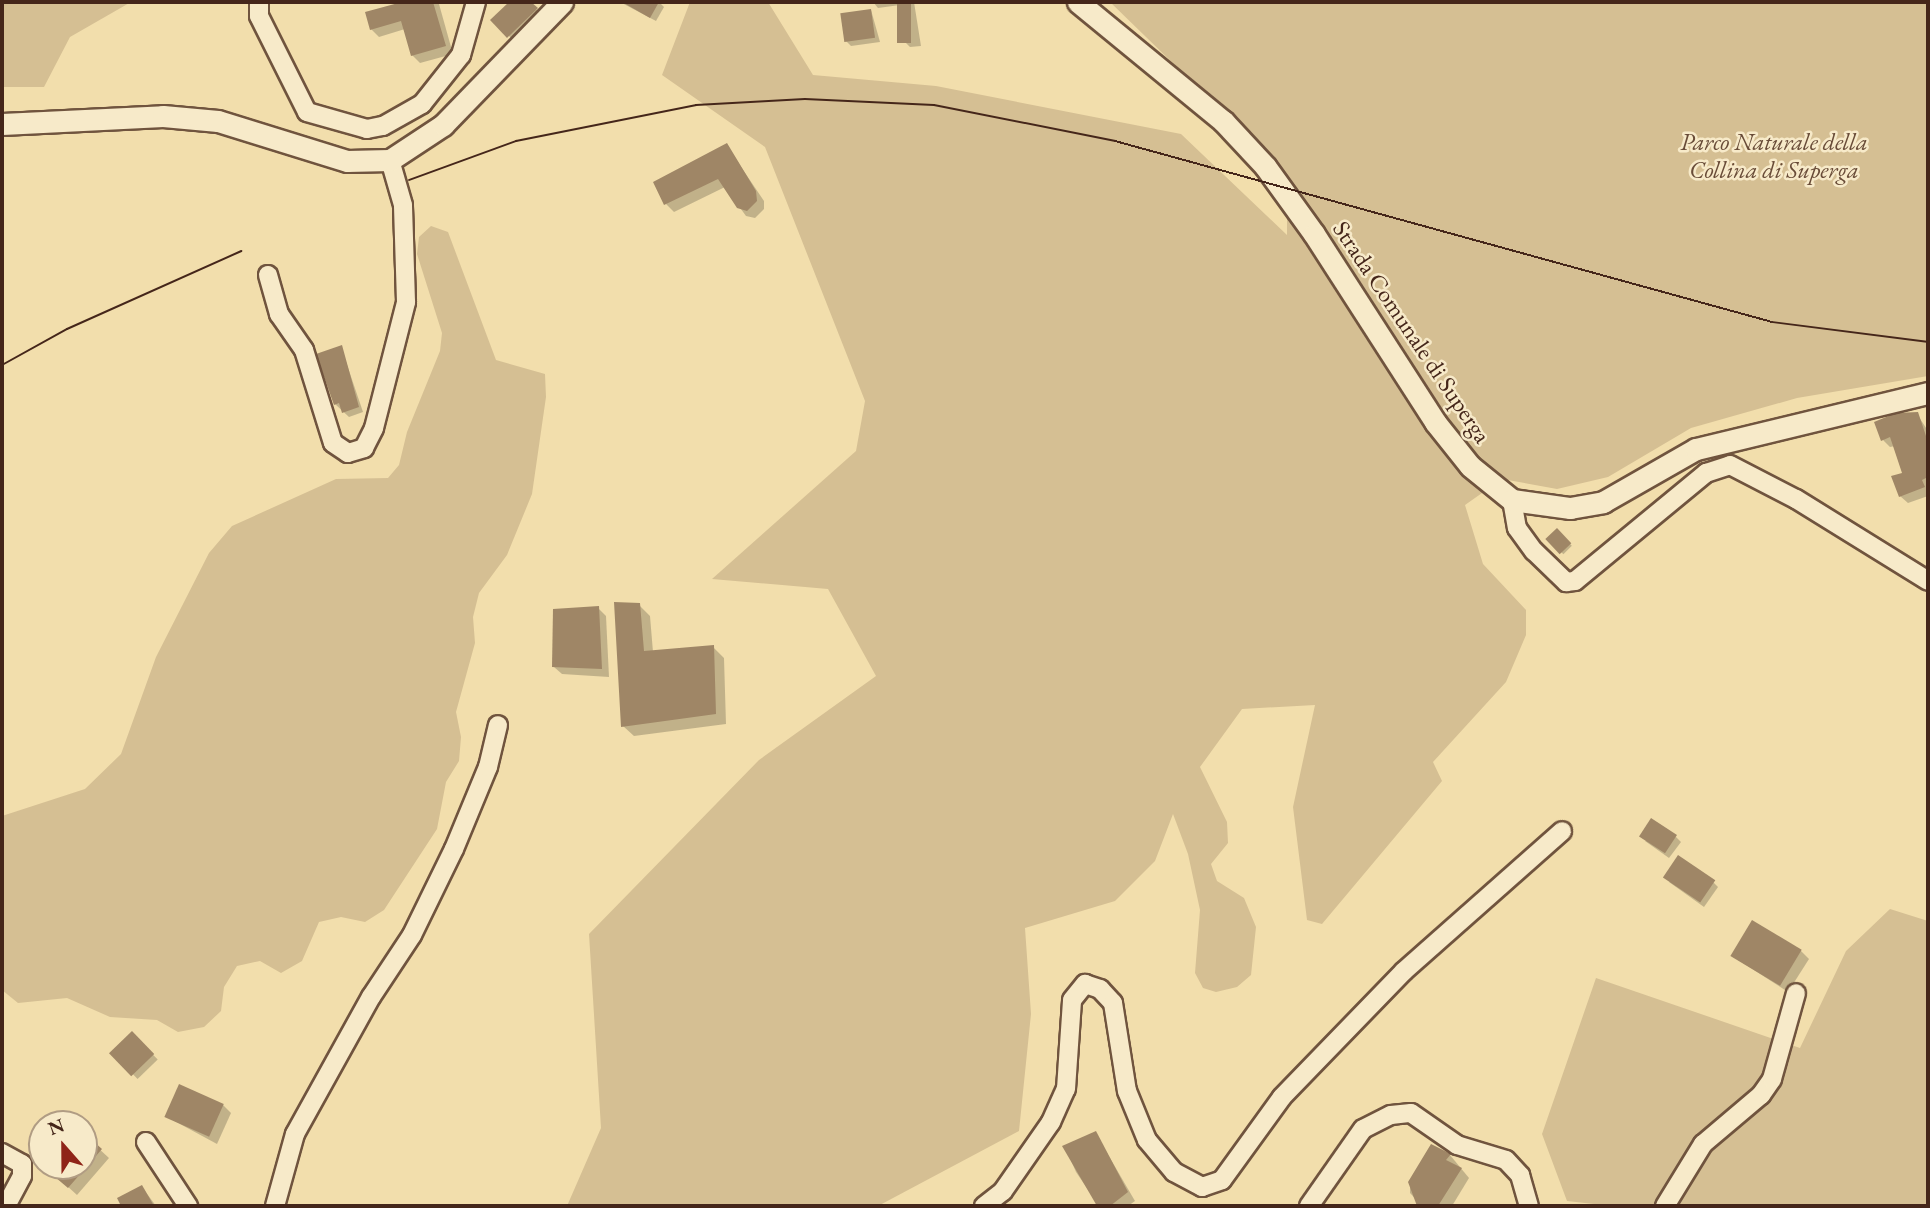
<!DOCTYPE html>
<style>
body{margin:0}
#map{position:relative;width:1930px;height:1208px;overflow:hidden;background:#f2deac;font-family:"EB Garamond",serif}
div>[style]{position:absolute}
.green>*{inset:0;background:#d5bf93}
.shadow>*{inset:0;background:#0003;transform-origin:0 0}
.building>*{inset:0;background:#9f8666;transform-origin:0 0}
.roads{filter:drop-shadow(2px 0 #70543e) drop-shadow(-2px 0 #70543e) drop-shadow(0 2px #70543e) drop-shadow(0 -2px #70543e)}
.minor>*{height:18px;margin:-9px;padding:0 9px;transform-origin:9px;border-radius:9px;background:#f7eac9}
.tertiary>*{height:21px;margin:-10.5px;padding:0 10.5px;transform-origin:10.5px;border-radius:10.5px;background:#f7eac9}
.tram>*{height:2px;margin:-1px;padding:0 1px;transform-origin:1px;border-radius:1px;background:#45261a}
span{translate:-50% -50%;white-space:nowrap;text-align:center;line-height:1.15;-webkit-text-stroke:5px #f7eac9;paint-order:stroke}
.park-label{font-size:24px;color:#694c38;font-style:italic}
.street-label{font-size:24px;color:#45261a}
.frame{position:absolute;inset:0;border:4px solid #45261a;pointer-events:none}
.north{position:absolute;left:28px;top:1110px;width:70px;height:70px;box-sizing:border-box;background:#f7eac9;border:2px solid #b09c83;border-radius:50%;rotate:339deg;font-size:19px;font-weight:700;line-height:28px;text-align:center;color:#45261a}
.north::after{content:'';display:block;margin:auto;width:24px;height:32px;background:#8f2418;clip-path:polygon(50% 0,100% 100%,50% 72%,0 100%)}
</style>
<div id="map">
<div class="green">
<div style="clip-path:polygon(2px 2px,131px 2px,70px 37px,44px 87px,2px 87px)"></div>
<div style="clip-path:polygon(690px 2px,768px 2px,813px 75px,936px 86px,1181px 134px,1287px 235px,1287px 174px,1110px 2px,1928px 2px,1928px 376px,1797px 398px,1691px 428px,1608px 477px,1557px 489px,1502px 479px,1465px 505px,1483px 564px,1526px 610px,1526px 635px,1506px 682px,1433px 762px,1442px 781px,1322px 924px,1307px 920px,1293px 807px,1315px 705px,1242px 709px,1200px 767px,1227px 822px,1228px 843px,1211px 864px,1217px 881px,1244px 898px,1256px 927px,1251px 975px,1237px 987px,1216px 992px,1203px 988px,1195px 973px,1200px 910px,1188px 854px,1173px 814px,1155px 861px,1115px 901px,1025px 928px,1031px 1014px,1019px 1131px,878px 1206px,567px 1206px,601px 1128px,589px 934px,759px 760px,876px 676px,828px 589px,712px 579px,856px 451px,865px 401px,765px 147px,662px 75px)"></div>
<div style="clip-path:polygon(431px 226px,448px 232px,496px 360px,545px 374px,546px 397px,532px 494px,507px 555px,479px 593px,473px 617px,475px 643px,456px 712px,461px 737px,459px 761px,446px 782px,437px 829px,384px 910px,365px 922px,341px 917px,319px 922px,302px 961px,281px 973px,260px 961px,237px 966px,224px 987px,221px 1011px,204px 1027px,178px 1032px,157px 1020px,110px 1017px,67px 998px,18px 1003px,2px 990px,2px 816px,85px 789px,121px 754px,156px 657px,209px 553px,232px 526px,336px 479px,388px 478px,399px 465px,407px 432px,440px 351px,442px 333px,417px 254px,419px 237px)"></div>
<div style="clip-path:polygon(1890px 909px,1928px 921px,1928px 1206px,1612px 1206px,1567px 1201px,1542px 1134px,1596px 978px,1800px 1048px,1846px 951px)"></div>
</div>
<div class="shadow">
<div style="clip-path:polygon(408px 2px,439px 4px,453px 54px,420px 63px,412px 55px,405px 29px,379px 37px,371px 29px,367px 13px)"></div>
<div style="clip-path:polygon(512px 2px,529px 2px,541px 14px,514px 41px,493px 20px)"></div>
<div style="clip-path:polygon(620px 2px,659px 2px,664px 7px,656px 21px)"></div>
<div style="clip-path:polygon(873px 2px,914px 2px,921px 46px,910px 47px,905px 42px,900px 5px,878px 8px)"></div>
<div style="clip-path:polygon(871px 10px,880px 42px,851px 46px,846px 41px)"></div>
<div style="clip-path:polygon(727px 146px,764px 201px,764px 209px,755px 218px,746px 216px,725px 187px,674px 212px,666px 204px)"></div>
<div style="clip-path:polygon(341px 347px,363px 412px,349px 417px,335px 404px)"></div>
<div style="clip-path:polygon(1917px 414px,1928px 431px,1928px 496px,1908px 503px,1900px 496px,1905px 474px,1895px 446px,1890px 447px,1883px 440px)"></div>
<div style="left:1557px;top:531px;width:21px;height:12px;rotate:45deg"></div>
<div style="clip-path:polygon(639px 605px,650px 616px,653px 652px,713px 647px,724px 658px,726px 724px,634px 736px,623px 726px)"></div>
<div style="clip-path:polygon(598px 608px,606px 616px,609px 677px,562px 674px,554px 667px)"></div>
<div style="clip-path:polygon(1676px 837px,1681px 842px,1669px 858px,1645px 841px)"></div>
<div style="clip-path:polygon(1669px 882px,1713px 882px,1718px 887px,1704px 907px)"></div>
<div style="clip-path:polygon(1801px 951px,1809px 959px,1788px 992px,1732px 956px)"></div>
<div style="left:132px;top:1033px;width:37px;height:28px;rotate:46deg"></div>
<div style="clip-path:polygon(223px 1105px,231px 1113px,217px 1144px,167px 1117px)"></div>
<div style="clip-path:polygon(1096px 1134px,1135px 1201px,1128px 1206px,1099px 1206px,1076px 1172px,1065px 1147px)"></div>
<div style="clip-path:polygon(84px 1135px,109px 1158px,77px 1195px,45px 1166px,84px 1166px)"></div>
<div style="clip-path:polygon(1432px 1146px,1450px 1155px,1469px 1178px,1452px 1206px,1422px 1206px,1410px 1193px,1410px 1183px)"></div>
<div style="clip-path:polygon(142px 1187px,156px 1206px,123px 1206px,119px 1199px)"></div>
</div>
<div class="building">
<div style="clip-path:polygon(402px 2px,433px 2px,446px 46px,411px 56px,401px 21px,370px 30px,365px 12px)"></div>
<div style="clip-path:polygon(509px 2px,531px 2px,538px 8px,507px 38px,490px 20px)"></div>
<div style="clip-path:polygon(622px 2px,659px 2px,650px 18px)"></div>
<div style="left:897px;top:2px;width:14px;height:41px"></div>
<div style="left:871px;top:9px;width:29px;height:31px;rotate:82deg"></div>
<div style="clip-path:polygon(727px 143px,756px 191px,757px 201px,747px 211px,737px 208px,718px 179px,664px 205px,653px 182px)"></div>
<div style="clip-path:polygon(342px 345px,359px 407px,342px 413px,339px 403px,334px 405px,316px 354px)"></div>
<div style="clip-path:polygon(1918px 412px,1928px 442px,1928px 477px,1922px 480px,1925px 487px,1899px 497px,1891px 476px,1902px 473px,1890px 437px,1881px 441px,1874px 422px,1896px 413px)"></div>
<div style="left:1557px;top:528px;width:21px;height:16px;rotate:47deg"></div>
<div style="clip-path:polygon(614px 602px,640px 603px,644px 651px,714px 645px,716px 714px,621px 727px)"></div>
<div style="clip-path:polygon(599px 606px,602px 669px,552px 667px,553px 609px)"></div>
<div style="left:1651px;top:818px;width:31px;height:22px;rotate:33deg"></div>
<div style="left:1678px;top:855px;width:45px;height:27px;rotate:34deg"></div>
<div style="left:1752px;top:920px;width:58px;height:42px;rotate:31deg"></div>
<div style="left:132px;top:1031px;width:32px;height:32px;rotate:46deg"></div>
<div style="left:179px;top:1084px;width:49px;height:36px;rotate:24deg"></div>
<div style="clip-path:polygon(1096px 1131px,1128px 1192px,1110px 1206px,1097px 1206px,1062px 1146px)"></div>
<div style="clip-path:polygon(84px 1133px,102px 1149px,68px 1188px,42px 1166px,84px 1166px)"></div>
<div style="clip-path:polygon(1431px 1144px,1451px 1154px,1446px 1160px,1462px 1168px,1438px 1206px,1417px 1206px,1408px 1182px)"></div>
<div style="clip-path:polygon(142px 1185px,154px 1206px,121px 1206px,117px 1198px)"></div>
</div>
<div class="roads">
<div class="minor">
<div style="left:259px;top:2px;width:14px;rotate:90deg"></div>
<div style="left:259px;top:16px;width:107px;rotate:63.4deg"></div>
<div style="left:307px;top:112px;width:62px;rotate:15.8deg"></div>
<div style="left:367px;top:129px;width:16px;rotate:-11deg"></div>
<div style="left:383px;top:126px;width:45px;rotate:-29.4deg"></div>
<div style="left:422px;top:104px;width:63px;rotate:-51.5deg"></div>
<div style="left:461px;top:55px;width:55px;rotate:-74.2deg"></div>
<div style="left:268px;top:275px;width:41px;rotate:74.2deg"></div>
<div style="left:279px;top:314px;width:44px;rotate:55.2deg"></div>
<div style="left:304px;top:350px;width:97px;rotate:72.7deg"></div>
<div style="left:333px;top:443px;width:18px;rotate:34deg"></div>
<div style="left:348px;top:453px;width:17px;rotate:-17deg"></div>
<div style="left:364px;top:448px;width:22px;rotate:-63deg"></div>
<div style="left:374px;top:428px;width:130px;rotate:-75.7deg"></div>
<div style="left:406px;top:302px;width:97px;rotate:-91.8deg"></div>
<div style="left:403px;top:205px;width:47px;rotate:-106.1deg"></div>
<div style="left:1512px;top:500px;width:28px;rotate:80deg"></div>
<div style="left:1517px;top:528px;width:29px;rotate:54deg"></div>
<div style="left:1534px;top:551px;width:45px;rotate:44.1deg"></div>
<div style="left:1566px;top:582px;width:9px;rotate:-6deg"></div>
<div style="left:1575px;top:581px;width:170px;rotate:-39.5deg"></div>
<div style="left:1706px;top:473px;width:25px;rotate:-18deg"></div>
<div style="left:1730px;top:465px;width:74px;rotate:27.3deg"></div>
<div style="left:1796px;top:499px;width:155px;rotate:31.8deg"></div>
<div style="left:146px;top:1142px;width:77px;rotate:56.7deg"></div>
<div style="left:2px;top:1153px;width:23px;rotate:29deg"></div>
<div style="left:22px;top:1164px;width:12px;rotate:90deg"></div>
<div style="left:22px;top:1176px;width:34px;rotate:118deg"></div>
<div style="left:275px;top:1206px;width:75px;rotate:-74.5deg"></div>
<div style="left:295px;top:1134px;width:157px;rotate:-61deg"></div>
<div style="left:371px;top:997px;width:74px;rotate:-56.5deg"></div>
<div style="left:412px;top:935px;width:96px;rotate:-64deg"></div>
<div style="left:454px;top:849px;width:89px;rotate:-67.5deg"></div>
<div style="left:488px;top:767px;width:43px;rotate:-76.6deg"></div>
<div style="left:984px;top:1206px;width:24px;rotate:-38deg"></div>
<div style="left:1003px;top:1191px;width:84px;rotate:-55.2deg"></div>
<div style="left:1051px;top:1122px;width:36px;rotate:-66deg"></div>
<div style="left:1066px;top:1089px;width:89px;rotate:-86.1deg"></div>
<div style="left:1072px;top:1000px;width:21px;rotate:-51deg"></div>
<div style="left:1085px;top:984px;width:16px;rotate:18deg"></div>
<div style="left:1100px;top:989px;width:19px;rotate:47deg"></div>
<div style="left:1113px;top:1003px;width:89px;rotate:81deg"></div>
<div style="left:1127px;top:1091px;width:53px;rotate:67.8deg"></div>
<div style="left:1147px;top:1140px;width:42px;rotate:49.8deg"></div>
<div style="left:1174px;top:1172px;width:32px;rotate:28deg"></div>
<div style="left:1202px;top:1187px;width:21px;rotate:-19deg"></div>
<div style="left:1222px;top:1180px;width:102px;rotate:-54.1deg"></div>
<div style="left:1282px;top:1097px;width:175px;rotate:-45.9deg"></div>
<div style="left:1404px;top:971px;width:211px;rotate:-41.5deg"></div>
<div style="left:1309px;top:1206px;width:94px;rotate:-55deg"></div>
<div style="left:1363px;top:1129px;width:31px;rotate:-27deg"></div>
<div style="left:1391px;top:1115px;width:20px;rotate:-6deg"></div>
<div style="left:1411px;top:1113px;width:56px;rotate:34.8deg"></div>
<div style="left:1457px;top:1145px;width:51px;rotate:17deg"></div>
<div style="left:1506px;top:1160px;width:21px;rotate:47deg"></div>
<div style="left:1520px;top:1175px;width:32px;rotate:74deg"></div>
<div style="left:1665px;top:1206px;width:73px;rotate:-58.5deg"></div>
<div style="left:1703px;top:1144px;width:76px;rotate:-40.2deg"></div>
<div style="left:1761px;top:1095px;width:19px;rotate:-55deg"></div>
<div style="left:1772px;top:1079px;width:89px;rotate:-74.4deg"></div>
</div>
<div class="tertiary">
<div style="left:1078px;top:2px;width:188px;rotate:39.4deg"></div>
<div style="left:1223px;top:121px;width:62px;rotate:47deg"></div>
<div style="left:1265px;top:166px;width:84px;rotate:54.2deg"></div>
<div style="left:1314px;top:234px;width:224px;rotate:57.2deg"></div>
<div style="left:1435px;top:422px;width:56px;rotate:51.5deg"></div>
<div style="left:1470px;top:466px;width:54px;rotate:39deg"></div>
<div style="left:1512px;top:500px;width:59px;rotate:7.9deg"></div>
<div style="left:1570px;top:508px;width:34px;rotate:-10deg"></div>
<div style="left:1603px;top:502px;width:107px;rotate:-29.7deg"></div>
<div style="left:1696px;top:449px;width:239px;rotate:-13.6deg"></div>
<div style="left:2px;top:124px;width:161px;rotate:-2.8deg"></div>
<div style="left:163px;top:116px;width:55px;rotate:5.2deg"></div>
<div style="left:218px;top:121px;width:135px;rotate:17.2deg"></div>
<div style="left:347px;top:161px;width:43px;rotate:-1.3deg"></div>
<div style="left:390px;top:160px;width:64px;rotate:-33.4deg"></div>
<div style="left:443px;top:125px;width:171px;rotate:-45.9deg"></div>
</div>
</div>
<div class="tram">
<div style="left:409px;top:180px;width:114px;rotate:-20deg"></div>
<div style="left:516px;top:141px;width:184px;rotate:-11.3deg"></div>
<div style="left:696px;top:105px;width:109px;rotate:-3.2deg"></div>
<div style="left:805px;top:99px;width:129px;rotate:2.7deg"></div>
<div style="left:934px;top:105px;width:185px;rotate:11.2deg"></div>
<div style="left:1115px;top:141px;width:681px;rotate:15.4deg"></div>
<div style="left:1772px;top:322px;width:157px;rotate:7.3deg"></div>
<div style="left:2px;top:365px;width:74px;rotate:-29deg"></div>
<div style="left:67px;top:329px;width:191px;rotate:-24.1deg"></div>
</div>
<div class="park-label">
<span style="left:1774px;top:156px">Parco Naturale della<br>Collina di Superga</span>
</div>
<div class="street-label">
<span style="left:1412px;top:332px;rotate:56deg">Strada Comunale di Superga</span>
</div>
<div class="frame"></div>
<div class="north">N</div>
</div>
